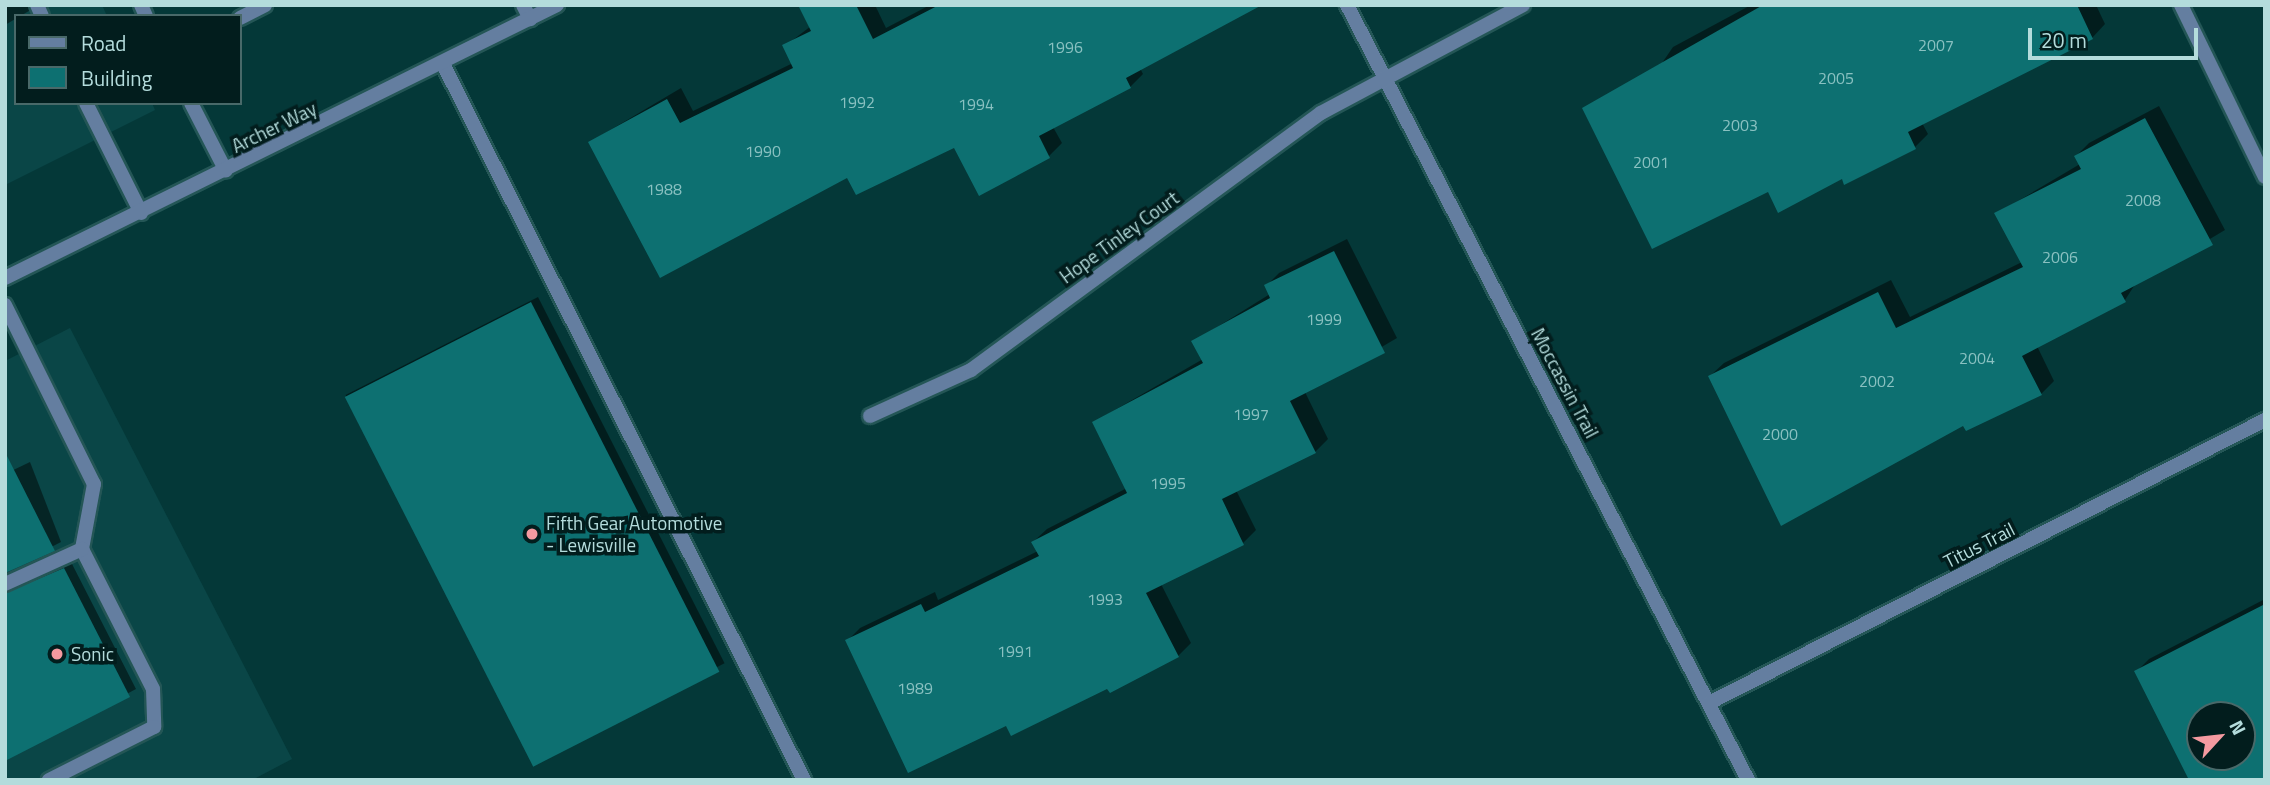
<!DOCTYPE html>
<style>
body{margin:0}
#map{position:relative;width:2270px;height:785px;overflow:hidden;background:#043838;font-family:"Titillium Web",sans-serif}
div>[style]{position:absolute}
.built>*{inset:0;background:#0a4647}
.shadow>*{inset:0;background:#0007;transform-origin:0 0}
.building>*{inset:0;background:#0d7071;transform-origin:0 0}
.roads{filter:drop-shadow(2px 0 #245656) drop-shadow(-2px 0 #245656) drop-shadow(0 2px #245656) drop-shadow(0 -2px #245656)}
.service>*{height:14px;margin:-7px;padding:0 7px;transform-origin:7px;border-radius:7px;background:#647ea0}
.minor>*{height:14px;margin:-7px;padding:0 7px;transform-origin:7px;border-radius:7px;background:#647ea0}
.dots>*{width:19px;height:19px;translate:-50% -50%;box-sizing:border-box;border:4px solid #021d1d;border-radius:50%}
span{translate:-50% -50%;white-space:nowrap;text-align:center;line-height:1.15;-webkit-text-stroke:7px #021d1d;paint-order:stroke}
.number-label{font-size:16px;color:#8ac1c1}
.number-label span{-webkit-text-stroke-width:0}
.street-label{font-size:19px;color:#b4dcdc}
.poi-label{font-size:19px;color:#b4dcdc}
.left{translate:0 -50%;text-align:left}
.frame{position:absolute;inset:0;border:7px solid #b4dcdc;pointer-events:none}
.legend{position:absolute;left:14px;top:14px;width:228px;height:91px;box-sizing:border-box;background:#021d1d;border:2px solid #496969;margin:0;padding:9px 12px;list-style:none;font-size:21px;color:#b4dcdc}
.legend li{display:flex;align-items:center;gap:14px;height:35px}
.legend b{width:35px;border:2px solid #496969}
.north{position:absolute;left:2186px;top:701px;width:70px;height:70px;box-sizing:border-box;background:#021d1d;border:2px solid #496969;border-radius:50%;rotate:63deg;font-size:19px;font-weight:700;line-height:28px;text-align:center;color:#b4dcdc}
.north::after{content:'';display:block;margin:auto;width:24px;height:32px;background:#f49aa0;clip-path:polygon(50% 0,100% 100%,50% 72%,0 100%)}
.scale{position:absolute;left:2028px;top:28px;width:170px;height:32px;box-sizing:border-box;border:4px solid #b4dcdc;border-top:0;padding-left:9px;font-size:21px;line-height:24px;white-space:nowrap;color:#b4dcdc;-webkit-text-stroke:5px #021d1d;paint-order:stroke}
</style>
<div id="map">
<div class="built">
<div style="clip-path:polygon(5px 5px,102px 5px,107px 16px,16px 16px,16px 103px,152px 103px,155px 110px,5px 185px)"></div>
<div style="clip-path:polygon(70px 328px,292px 759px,252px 780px,5px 780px,5px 361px)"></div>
</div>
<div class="shadow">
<div style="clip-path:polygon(5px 5px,33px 5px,34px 8px,5px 25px)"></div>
<div style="clip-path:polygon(808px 5px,875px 5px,886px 28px,930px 5px,1231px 5px,1140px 68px,1143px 74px,1130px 87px,1053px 127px,1062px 143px,1049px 156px,954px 146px,848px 175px,590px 142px,681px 88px,693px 111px,793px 63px,785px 46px,811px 26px)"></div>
<div style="clip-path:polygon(1751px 5px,2096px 5px,2105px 24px,2092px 38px,1922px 123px,1928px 134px,1915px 147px,1842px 177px,1768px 189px,1584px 109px,1662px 63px,1673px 47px)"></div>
<div style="clip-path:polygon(2159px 106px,2225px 230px,2136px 283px,2125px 300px,2037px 346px,2054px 381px,2041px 394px,1964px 424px,1710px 376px,1724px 363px,1891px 280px,1910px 317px,2022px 262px,1996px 214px,2080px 164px,2076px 156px,2089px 143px)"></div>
<div style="clip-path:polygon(1347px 239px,1397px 338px,1305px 392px,1328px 439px,1315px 452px,1236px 490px,1256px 530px,1243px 543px,1161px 584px,1191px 643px,1178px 656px,1007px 724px,847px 641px,860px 628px,935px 592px,938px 600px,1038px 551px,1033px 542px,1047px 529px,1127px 488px,1094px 422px,1203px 359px,1193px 342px,1270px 294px,1266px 286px,1279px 273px)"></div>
<div style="left:538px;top:297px;width:411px;height:216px;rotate:63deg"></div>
<div style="clip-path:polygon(30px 462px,61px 542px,5px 571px,5px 474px)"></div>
<div style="clip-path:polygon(71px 562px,136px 689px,5px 759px,5px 583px,16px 587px)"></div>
<div style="clip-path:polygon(evenodd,2265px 599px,2265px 777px,2191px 780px,2136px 672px,2149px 659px,2265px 599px,2200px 715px,2242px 715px,2242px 757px,2200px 757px,2200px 715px)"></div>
</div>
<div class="building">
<div style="clip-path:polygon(798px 5px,856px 5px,873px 39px,939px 5px,1262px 5px,1126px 78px,1131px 88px,1039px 136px,1050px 158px,979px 196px,954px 148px,856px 195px,847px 178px,660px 278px,588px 142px,667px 99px,680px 123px,793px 68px,782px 45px,811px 31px)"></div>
<div style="clip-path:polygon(1763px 5px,2077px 5px,2093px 39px,1908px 132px,1916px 149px,1844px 185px,1842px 179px,1778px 213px,1768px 192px,1652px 249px,1582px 108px)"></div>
<div style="clip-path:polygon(2145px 118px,2213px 245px,2121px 293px,2126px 302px,2022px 356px,2042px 395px,1966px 431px,1963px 426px,1781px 526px,1708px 376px,1878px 292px,1896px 328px,2023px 267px,1994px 213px,2081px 169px,2074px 156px)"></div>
<div style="clip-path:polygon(1334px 251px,1385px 353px,1290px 401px,1316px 453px,1222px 499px,1244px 545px,1146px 593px,1179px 657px,1110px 693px,1107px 689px,1011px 736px,1006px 726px,908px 773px,845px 640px,921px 604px,925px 612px,1039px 556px,1031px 542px,1127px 493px,1092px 422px,1203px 363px,1191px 341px,1270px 298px,1264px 285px)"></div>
<div style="left:531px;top:302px;width:415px;height:209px;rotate:63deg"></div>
<div style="clip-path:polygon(5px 452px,55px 551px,5px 573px)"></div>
<div style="clip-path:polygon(64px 568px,130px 697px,5px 761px,5px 593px)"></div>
<div style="clip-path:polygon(evenodd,2265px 604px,2265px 780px,2189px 780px,2134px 671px,2265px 604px,2200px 715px,2242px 715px,2242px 757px,2200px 757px,2200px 715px)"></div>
</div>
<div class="roads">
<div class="service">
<div style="left:37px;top:5px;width:12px;rotate:66deg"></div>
<div style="left:141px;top:5px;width:12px;rotate:66deg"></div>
<div style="left:523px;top:5px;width:16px;rotate:63deg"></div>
<div style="left:240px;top:18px;width:28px;rotate:-27deg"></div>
<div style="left:443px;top:64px;width:802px;rotate:63.24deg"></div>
<div style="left:86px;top:103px;width:123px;rotate:63.4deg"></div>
<div style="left:191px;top:103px;width:76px;rotate:62.8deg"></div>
<div style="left:5px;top:305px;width:200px;rotate:63.6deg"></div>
<div style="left:94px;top:484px;width:66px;rotate:100.5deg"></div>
<div style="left:82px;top:549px;width:157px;rotate:63.1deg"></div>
<div style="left:153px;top:689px;width:38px;rotate:88deg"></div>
<div style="left:154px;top:727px;width:118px;rotate:153.2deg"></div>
<div style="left:5px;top:584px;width:85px;rotate:-24.4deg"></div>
</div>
<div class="minor">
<div style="left:1347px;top:5px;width:873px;rotate:62.64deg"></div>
<div style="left:2181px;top:5px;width:191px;rotate:64deg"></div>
<div style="left:5px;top:278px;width:616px;rotate:-26.32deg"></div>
<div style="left:870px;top:416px;width:111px;rotate:-24.5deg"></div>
<div style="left:971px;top:370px;width:434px;rotate:-36.3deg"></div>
<div style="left:1321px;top:113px;width:229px;rotate:-28.1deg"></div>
<div style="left:1709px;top:703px;width:624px;rotate:-26.98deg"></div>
</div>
</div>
<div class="dots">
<div style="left:532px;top:534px;background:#f49aa0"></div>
<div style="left:57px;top:654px;background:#f49aa0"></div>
</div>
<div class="number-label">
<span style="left:1936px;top:45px">2007</span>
<span style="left:1065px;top:47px">1996</span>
<span style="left:1836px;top:78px">2005</span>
<span style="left:857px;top:102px">1992</span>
<span style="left:976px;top:104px">1994</span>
<span style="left:1740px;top:125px">2003</span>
<span style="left:763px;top:151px">1990</span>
<span style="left:1651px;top:162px">2001</span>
<span style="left:664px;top:189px">1988</span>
<span style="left:2143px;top:200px">2008</span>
<span style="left:2060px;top:257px">2006</span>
<span style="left:1324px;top:319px">1999</span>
<span style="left:1977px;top:358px">2004</span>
<span style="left:1877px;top:381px">2002</span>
<span style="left:1251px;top:414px">1997</span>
<span style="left:1780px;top:434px">2000</span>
<span style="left:1168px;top:483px">1995</span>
<span style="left:1105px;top:599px">1993</span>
<span style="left:1015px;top:651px">1991</span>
<span style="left:915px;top:688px">1989</span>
</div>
<div class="street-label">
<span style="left:274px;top:127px;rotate:-26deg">Archer Way</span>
<span style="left:1119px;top:237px;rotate:-36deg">Hope Tinley Court</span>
<span style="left:1565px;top:383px;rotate:62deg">Moccassin Trail</span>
<span style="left:1979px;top:545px;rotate:-27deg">Titus Trail</span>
</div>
<div class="poi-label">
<span class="left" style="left:546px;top:534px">Fifth Gear Automotive<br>- Lewisville</span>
<span class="left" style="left:71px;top:654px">Sonic</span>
</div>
<div class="frame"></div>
<ul class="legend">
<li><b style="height:9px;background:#647ea0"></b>Road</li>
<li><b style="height:19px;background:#0d7071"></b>Building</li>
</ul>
<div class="north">N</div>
<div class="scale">20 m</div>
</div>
